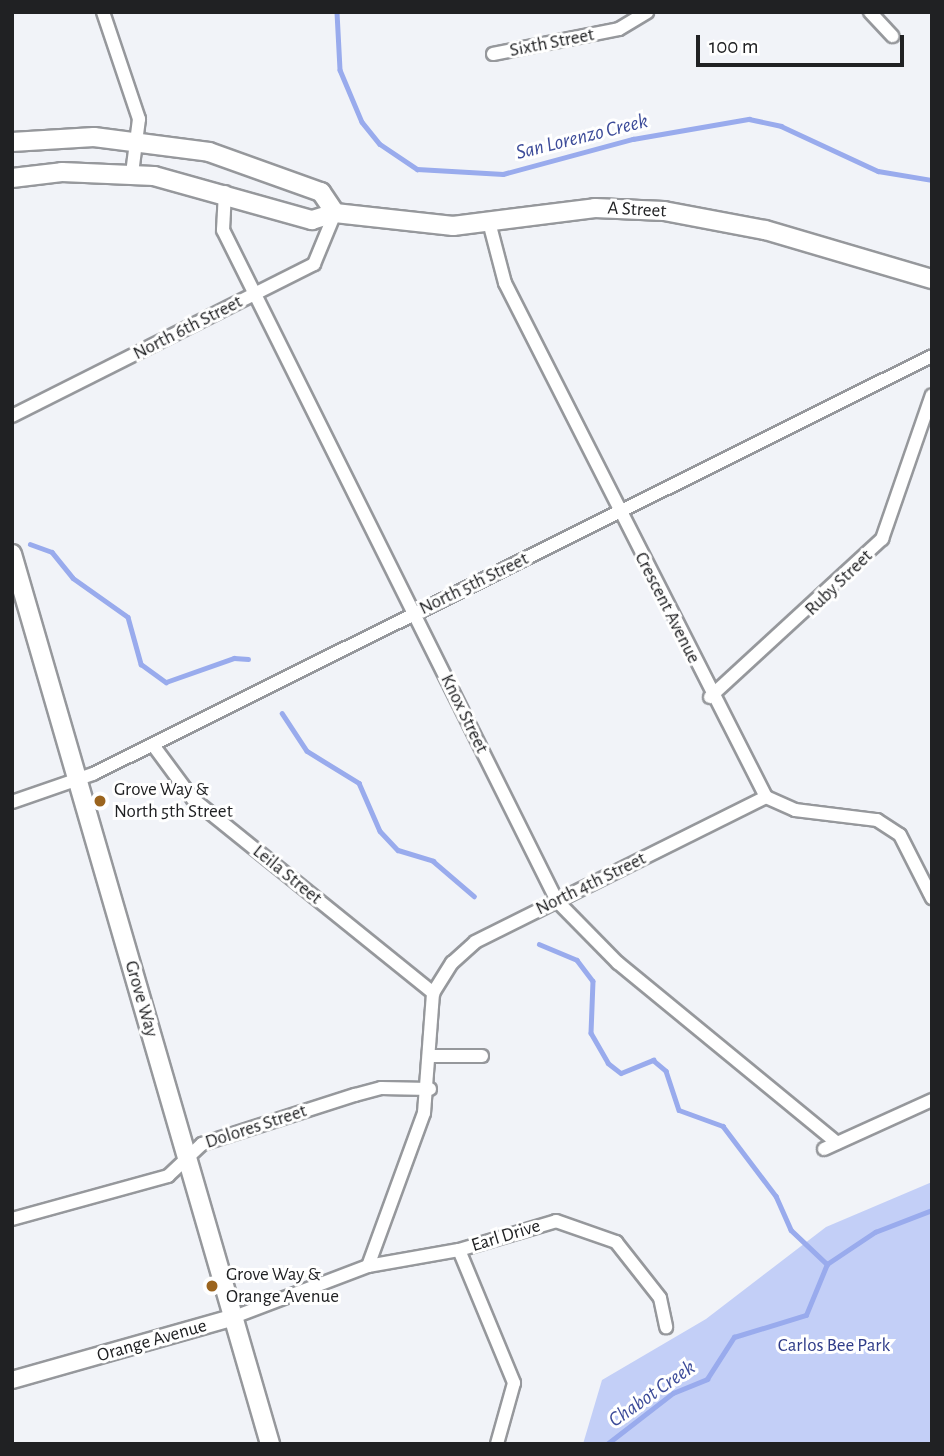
<!DOCTYPE html>
<style>
body{margin:0}
#map{position:relative;width:944px;height:1456px;overflow:hidden;background:#f1f3f8;font-family:"Alegreya Sans",sans-serif}
div>[style]{position:absolute}
.green>*{inset:0;background:#c3cff7}
.stream>*{height:4.5px;margin:-2.25px;padding:0 2.25px;transform-origin:2.25px;border-radius:2.25px;background:#99abed}
.roads{filter:drop-shadow(2px 0 #96989c) drop-shadow(-2px 0 #96989c) drop-shadow(0 2px #96989c) drop-shadow(0 -2px #96989c)}
.minor>*{height:12px;margin:-6px;padding:0 6px;transform-origin:6px;border-radius:6px;background:#fff}
.tertiary>*{height:16px;margin:-8px;padding:0 8px;transform-origin:8px;border-radius:8px;background:#fff}
.secondary>*{height:18px;margin:-9px;padding:0 9px;transform-origin:9px;border-radius:9px;background:#fff}
.dots>*{width:19px;height:19px;translate:-50% -50%;box-sizing:border-box;border:4px solid #fff;border-radius:50%}
span{translate:-50% -50%;white-space:nowrap;text-align:center;line-height:1.15;-webkit-text-stroke:6px #fff;paint-order:stroke}
.street-label{font-size:19px;color:#202123}
.poi-label{font-size:19px;color:#202123}
.left{translate:0 -50%;text-align:left}
.park-label{font-size:19px;color:#2f3c88}
.water-label{font-size:21px;color:#3c4b99;font-style:italic}
.frame{position:absolute;inset:0;border:14px solid #202123;pointer-events:none}
.scale{position:absolute;left:696px;top:35px;width:208px;height:32px;box-sizing:border-box;border:4px solid #202123;border-top:0;padding-left:9px;font-size:21px;line-height:24px;white-space:nowrap;color:#202123;-webkit-text-stroke:5px #fff;paint-order:stroke}
</style>
<div id="map">
<div class="green">
<div style="clip-path:polygon(932px 1182px,932px 1444px,583px 1444px,602px 1380px,706px 1319px,826px 1227px)"></div>
</div>
<div class="stream">
<div style="left:337px;top:12px;width:58px;rotate:87deg"></div>
<div style="left:340px;top:70px;width:56px;rotate:67.1deg"></div>
<div style="left:362px;top:122px;width:28px;rotate:51deg"></div>
<div style="left:380px;top:144px;width:45px;rotate:34deg"></div>
<div style="left:417px;top:169px;width:86px;rotate:3.3deg"></div>
<div style="left:503px;top:174px;width:135px;rotate:-15.1deg"></div>
<div style="left:633px;top:139px;width:118px;rotate:-9.8deg"></div>
<div style="left:749px;top:119px;width:33px;rotate:12deg"></div>
<div style="left:781px;top:126px;width:107px;rotate:24.9deg"></div>
<div style="left:878px;top:171px;width:55px;rotate:9.5deg"></div>
<div style="left:30px;top:544px;width:23px;rotate:20deg"></div>
<div style="left:52px;top:552px;width:33px;rotate:51deg"></div>
<div style="left:73px;top:578px;width:67px;rotate:35.3deg"></div>
<div style="left:128px;top:617px;width:49px;rotate:74.5deg"></div>
<div style="left:141px;top:664px;width:31px;rotate:36deg"></div>
<div style="left:166px;top:682px;width:72px;rotate:-19.4deg"></div>
<div style="left:234px;top:658px;width:14px;rotate:4deg"></div>
<div style="left:282px;top:713px;width:45px;rotate:56.7deg"></div>
<div style="left:307px;top:751px;width:61px;rotate:31.6deg"></div>
<div style="left:359px;top:783px;width:52px;rotate:66.4deg"></div>
<div style="left:380px;top:831px;width:26px;rotate:47deg"></div>
<div style="left:398px;top:850px;width:37px;rotate:17deg"></div>
<div style="left:433px;top:861px;width:54px;rotate:40.5deg"></div>
<div style="left:539px;top:944px;width:41px;rotate:22.8deg"></div>
<div style="left:577px;top:960px;width:26px;rotate:53deg"></div>
<div style="left:593px;top:981px;width:52px;rotate:92.2deg"></div>
<div style="left:591px;top:1033px;width:34px;rotate:60deg"></div>
<div style="left:608px;top:1063px;width:16px;rotate:38deg"></div>
<div style="left:621px;top:1073px;width:35px;rotate:-22deg"></div>
<div style="left:653px;top:1060px;width:17px;rotate:40deg"></div>
<div style="left:666px;top:1071px;width:41px;rotate:71.6deg"></div>
<div style="left:679px;top:1110px;width:47px;rotate:20deg"></div>
<div style="left:723px;top:1126px;width:88px;rotate:52.9deg"></div>
<div style="left:776px;top:1196px;width:37px;rotate:66deg"></div>
<div style="left:791px;top:1230px;width:50px;rotate:43.4deg"></div>
<div style="left:827px;top:1264px;width:58px;rotate:-33.7deg"></div>
<div style="left:875px;top:1232px;width:61px;rotate:-21.1deg"></div>
<div style="left:607px;top:1444px;width:83px;rotate:-37.7deg"></div>
<div style="left:673px;top:1393px;width:37px;rotate:-22deg"></div>
<div style="left:707px;top:1379px;width:50px;rotate:-57.3deg"></div>
<div style="left:734px;top:1337px;width:75px;rotate:-17deg"></div>
<div style="left:806px;top:1315px;width:55px;rotate:-67.6deg"></div>
</div>
<div class="roads">
<div class="minor">
<div style="left:103px;top:12px;width:113px;rotate:71.4deg"></div>
<div style="left:139px;top:119px;width:55px;rotate:97.3deg"></div>
<div style="left:870px;top:12px;width:33px;rotate:47deg"></div>
<div style="left:493px;top:54px;width:128px;rotate:-11.2deg"></div>
<div style="left:619px;top:29px;width:33px;rotate:-31deg"></div>
<div style="left:225px;top:192px;width:38px;rotate:93deg"></div>
<div style="left:223px;top:230px;width:750px;rotate:63.54deg"></div>
<div style="left:557px;top:901px;width:87px;rotate:45.5deg"></div>
<div style="left:618px;top:963px;width:283px;rotate:39.4deg"></div>
<div style="left:489px;top:222px;width:63px;rotate:75.3deg"></div>
<div style="left:505px;top:283px;width:576px;rotate:63.08deg"></div>
<div style="left:766px;top:797px;width:32px;rotate:24deg"></div>
<div style="left:795px;top:810px;width:83px;rotate:7deg"></div>
<div style="left:877px;top:820px;width:27px;rotate:33deg"></div>
<div style="left:900px;top:835px;width:71px;rotate:63.1deg"></div>
<div style="left:12px;top:416px;width:338px;rotate:-26.7deg"></div>
<div style="left:314px;top:264px;width:55px;rotate:-67.6deg"></div>
<div style="left:710px;top:697px;width:234px;rotate:-42.6deg"></div>
<div style="left:882px;top:539px;width:152px;rotate:-70.9deg"></div>
<div style="left:153px;top:745px;width:67px;rotate:53.5deg"></div>
<div style="left:193px;top:799px;width:309px;rotate:38.9deg"></div>
<div style="left:12px;top:802px;width:86px;rotate:-19.1deg"></div>
<div style="left:93px;top:774px;width:937px;rotate:-26.48deg"></div>
<div style="left:431px;top:1056px;width:51px"></div>
<div style="left:824px;top:1149px;width:119px;rotate:-24.4deg"></div>
<div style="left:12px;top:1219px;width:162px;rotate:-15.4deg"></div>
<div style="left:168px;top:1176px;width:47px;rotate:-43.3deg"></div>
<div style="left:202px;top:1144px;width:161px;rotate:-17.8deg"></div>
<div style="left:355px;top:1095px;width:27px;rotate:-15deg"></div>
<div style="left:381px;top:1088px;width:49px;rotate:1.2deg"></div>
<div style="left:459px;top:1250px;width:144px;rotate:67.5deg"></div>
<div style="left:514px;top:1383px;width:63px;rotate:105.6deg"></div>
<div style="left:368px;top:1266px;width:163px;rotate:-69.9deg"></div>
<div style="left:424px;top:1113px;width:120px;rotate:-85.7deg"></div>
<div style="left:433px;top:993px;width:36px;rotate:-58deg"></div>
<div style="left:452px;top:963px;width:31px;rotate:-42deg"></div>
<div style="left:475px;top:942px;width:325px;rotate:-26.5deg"></div>
<div style="left:234px;top:1317px;width:143px;rotate:-20.8deg"></div>
<div style="left:368px;top:1266px;width:92px;rotate:-10deg"></div>
<div style="left:459px;top:1250px;width:101px;rotate:-16.6deg"></div>
<div style="left:556px;top:1221px;width:64px;rotate:19.3deg"></div>
<div style="left:616px;top:1242px;width:71px;rotate:51.8deg"></div>
<div style="left:660px;top:1298px;width:30px;rotate:78deg"></div>
</div>
<div class="tertiary">
<div style="left:12px;top:1380px;width:231px;rotate:-15.8deg"></div>
</div>
<div class="secondary">
<div style="left:12px;top:142px;width:82px;rotate:-3.5deg"></div>
<div style="left:94px;top:137px;width:116px;rotate:7.4deg"></div>
<div style="left:209px;top:152px;width:119px;rotate:19.7deg"></div>
<div style="left:321px;top:192px;width:25px;rotate:56deg"></div>
<div style="left:12px;top:178px;width:50px;rotate:-6.8deg"></div>
<div style="left:62px;top:172px;width:92px;rotate:2.5deg"></div>
<div style="left:154px;top:176px;width:164px;rotate:15.6deg"></div>
<div style="left:312px;top:220px;width:24px;rotate:-17deg"></div>
<div style="left:335px;top:213px;width:119px;rotate:6.3deg"></div>
<div style="left:453px;top:226px;width:143px;rotate:-7.2deg"></div>
<div style="left:595px;top:208px;width:69px;rotate:2.5deg"></div>
<div style="left:664px;top:211px;width:103px;rotate:10.7deg"></div>
<div style="left:765px;top:230px;width:174px;rotate:16.4deg"></div>
<div style="left:12px;top:554px;width:927px;rotate:73.83deg"></div>
</div>
</div>
<div class="dots">
<div style="left:100px;top:801px;background:#9b641e"></div>
<div style="left:212px;top:1286px;background:#9b641e"></div>
</div>
<div class="street-label">
<span style="left:552px;top:43px;rotate:-11deg">Sixth Street</span>
<span style="left:637px;top:210px;rotate:3deg">A Street</span>
<span style="left:188px;top:328px;rotate:-27deg">North 6th Street</span>
<span style="left:839px;top:583px;rotate:-44deg">Ruby Street</span>
<span style="left:474px;top:584px;rotate:-26deg">North 5th Street</span>
<span style="left:667px;top:608px;rotate:63deg">Crescent Avenue</span>
<span style="left:464px;top:714px;rotate:64deg">Knox Street</span>
<span style="left:287px;top:875px;rotate:39deg">Leila Street</span>
<span style="left:591px;top:884px;rotate:-26deg">North 4th Street</span>
<span style="left:141px;top:999px;rotate:74deg">Grove Way</span>
<span style="left:256px;top:1127px;rotate:-18deg">Dolores Street</span>
<span style="left:506px;top:1236px;rotate:-17deg">Earl Drive</span>
<span style="left:152px;top:1341px;rotate:-16deg">Orange Avenue</span>
</div>
<div class="poi-label">
<span class="left" style="left:114px;top:801px">Grove Way &amp;<br>North 5th Street</span>
<span class="left" style="left:226px;top:1286px">Grove Way &amp;<br>Orange Avenue</span>
</div>
<div class="park-label">
<span style="left:834px;top:1346px">Carlos Bee Park</span>
</div>
<div class="water-label">
<span style="left:582px;top:137px;rotate:-14deg">San Lorenzo Creek</span>
<span style="left:652px;top:1394px;rotate:-35deg">Chabot Creek</span>
</div>
<div class="frame"></div>
<div class="scale">100 m</div>
</div>
